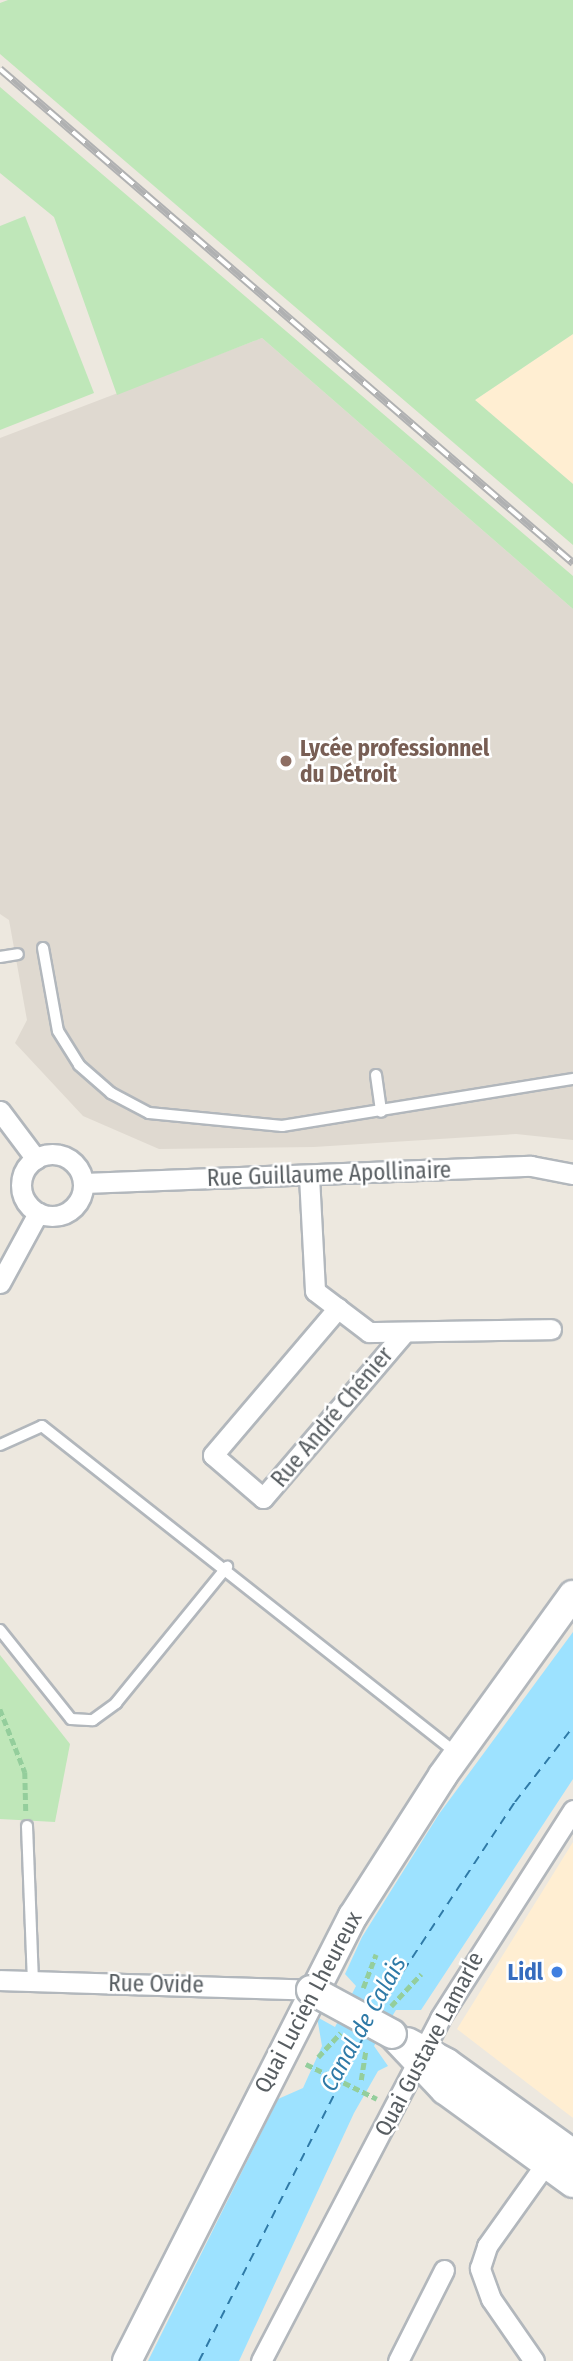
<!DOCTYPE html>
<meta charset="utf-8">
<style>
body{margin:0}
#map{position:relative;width:573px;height:2361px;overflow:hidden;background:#ede8df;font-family:"Fira Sans Condensed",sans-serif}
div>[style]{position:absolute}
.commercial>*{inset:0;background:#ffeed2}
.education>*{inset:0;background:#dfd9d0}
.green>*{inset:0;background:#bfe7b9}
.water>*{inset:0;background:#9de2ff}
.ferry>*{height:2px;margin-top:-1px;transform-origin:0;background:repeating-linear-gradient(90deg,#2f7aa7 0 9px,transparent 0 16px)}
.path>*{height:4.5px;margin-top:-2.25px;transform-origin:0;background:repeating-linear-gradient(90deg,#94ce9c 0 7px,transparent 0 10.5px)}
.roads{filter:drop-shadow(2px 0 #b2b7bc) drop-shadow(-2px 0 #b2b7bc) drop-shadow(0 2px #b2b7bc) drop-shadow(0 -2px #b2b7bc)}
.lane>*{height:10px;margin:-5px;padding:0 5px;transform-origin:5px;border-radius:5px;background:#fff}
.street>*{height:19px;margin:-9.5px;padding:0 9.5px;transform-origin:9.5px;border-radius:9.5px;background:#fff}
.street>.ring{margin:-9.5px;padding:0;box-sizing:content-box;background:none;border:19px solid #fff;border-radius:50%}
.secondary>*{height:28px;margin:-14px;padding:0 14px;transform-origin:14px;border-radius:14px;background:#fff}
.rail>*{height:8px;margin-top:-4px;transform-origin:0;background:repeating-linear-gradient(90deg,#fff 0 16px,#b0b1b2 0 32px);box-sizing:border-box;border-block:2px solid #b0b1b2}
.bridges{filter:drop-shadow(2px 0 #b1b7bc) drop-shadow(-2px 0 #b1b7bc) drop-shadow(0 2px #b1b7bc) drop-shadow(0 -2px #b1b7bc)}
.secondary-bridge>*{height:28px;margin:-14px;padding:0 14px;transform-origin:14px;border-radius:14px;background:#fff}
.dots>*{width:19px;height:19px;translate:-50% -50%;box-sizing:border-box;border:4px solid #fff;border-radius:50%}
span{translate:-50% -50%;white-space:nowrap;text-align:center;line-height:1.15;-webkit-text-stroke:5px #fff;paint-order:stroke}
.education-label{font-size:23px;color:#785e54;font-weight:700}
.left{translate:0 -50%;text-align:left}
.street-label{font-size:23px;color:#585e62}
.shop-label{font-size:23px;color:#366cbe;font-weight:700}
.right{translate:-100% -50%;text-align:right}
.water-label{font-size:24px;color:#2f7aa7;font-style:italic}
</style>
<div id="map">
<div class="commercial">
<div style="clip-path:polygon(573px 334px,573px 484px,475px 400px)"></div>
<div style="clip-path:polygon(573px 1842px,573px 2118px,457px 2029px)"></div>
</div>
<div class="education">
<div style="clip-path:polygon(262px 338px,573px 609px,573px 1140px,516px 1134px,314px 1147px,159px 1149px,83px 1116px,15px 1043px,27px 1020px,9px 920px,0 914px,0 438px)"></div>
</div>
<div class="green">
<div style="clip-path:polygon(8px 0,573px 0,573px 334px,475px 400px,573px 484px,573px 545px,0 54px,0 3px)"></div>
<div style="clip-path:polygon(0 87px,573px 576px,573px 609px,262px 338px,117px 395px,54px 217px,0 173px)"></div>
<div style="clip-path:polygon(25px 216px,94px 393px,0 430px,0 226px)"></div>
<div style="clip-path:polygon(0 1655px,70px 1744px,55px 1822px,0 1819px)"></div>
</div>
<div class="water">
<div style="clip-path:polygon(573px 1632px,573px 1779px,421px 2010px,396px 2010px,374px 2046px,388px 2066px,378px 2071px,354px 2113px,239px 2361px,148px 2361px,278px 2099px,303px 2088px,322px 2046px,317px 2017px,335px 2027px,356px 1986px,345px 1974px,362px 1937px,439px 1814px)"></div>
</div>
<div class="ferry">
<div style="left:377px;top:2011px;width:250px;rotate:-56.6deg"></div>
<div style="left:515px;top:1802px;width:95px;rotate:-52.3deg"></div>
<div style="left:199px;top:2361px;width:367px;rotate:-63.1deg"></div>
</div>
<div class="path">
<div style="left:0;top:1709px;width:68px;rotate:68.4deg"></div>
<div style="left:25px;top:1772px;width:40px;rotate:88.6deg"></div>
<div style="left:363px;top:1988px;width:36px;rotate:-69deg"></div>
<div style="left:391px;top:2006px;width:44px;rotate:-46.8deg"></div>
<div style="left:318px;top:2057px;width:33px;rotate:-47deg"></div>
<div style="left:306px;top:2064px;width:79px;rotate:26.2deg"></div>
<div style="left:361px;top:2080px;width:30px;rotate:-81deg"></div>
</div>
<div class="roads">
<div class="lane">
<div style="left:43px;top:948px;width:84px;rotate:79.8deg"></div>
<div style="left:58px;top:1031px;width:40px;rotate:58deg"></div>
<div style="left:79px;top:1065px;width:43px;rotate:41.2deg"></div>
<div style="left:111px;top:1093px;width:43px;rotate:27.8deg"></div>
<div style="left:149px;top:1113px;width:134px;rotate:5.6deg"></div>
<div style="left:282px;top:1126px;width:295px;rotate:-9.2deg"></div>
<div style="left:0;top:957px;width:18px;rotate:-9deg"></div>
<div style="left:376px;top:1075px;width:37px;rotate:82deg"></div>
<div style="left:0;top:1445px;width:46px;rotate:-24.3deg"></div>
<div style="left:42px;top:1426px;width:526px;rotate:38.29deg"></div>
<div style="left:0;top:1630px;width:114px;rotate:51.4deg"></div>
<div style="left:71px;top:1719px;width:22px;rotate:3deg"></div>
<div style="left:93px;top:1720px;width:29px;rotate:-36deg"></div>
<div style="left:116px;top:1703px;width:176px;rotate:-50.8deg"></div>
<div style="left:27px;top:1826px;width:155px;rotate:87.8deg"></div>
</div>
<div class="street">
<div style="left:0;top:1111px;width:60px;rotate:53.1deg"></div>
<div class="ring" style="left:21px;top:1154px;width:43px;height:43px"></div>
<div style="left:309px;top:1176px;width:115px;rotate:87deg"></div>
<div style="left:315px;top:1291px;width:68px;rotate:37.2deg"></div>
<div style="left:369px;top:1332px;width:182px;rotate:-0.9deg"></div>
<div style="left:84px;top:1183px;width:447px;rotate:-2.2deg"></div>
<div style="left:531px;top:1166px;width:43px;rotate:10.8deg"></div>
<div style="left:0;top:1283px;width:80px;rotate:-61.5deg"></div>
<div style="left:338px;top:1308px;width:193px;rotate:130.4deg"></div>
<div style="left:213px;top:1455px;width:66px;rotate:40.7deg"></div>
<div style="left:263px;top:1498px;width:218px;rotate:-49.5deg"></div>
<div style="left:0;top:1980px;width:311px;rotate:1.8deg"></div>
<div style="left:261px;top:2361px;width:387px;rotate:-62.4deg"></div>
<div style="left:440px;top:2018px;width:247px;rotate:-57.4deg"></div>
<div style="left:398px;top:2361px;width:102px;rotate:-63.2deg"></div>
<div style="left:534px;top:2361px;width:75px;rotate:-124.7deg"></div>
<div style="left:491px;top:2299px;width:33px;rotate:-110deg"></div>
<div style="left:480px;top:2268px;width:23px;rotate:-72deg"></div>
<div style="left:487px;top:2246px;width:112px;rotate:-54.5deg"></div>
</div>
<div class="secondary">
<div style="left:392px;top:2034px;width:77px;rotate:46.6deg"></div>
<div style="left:445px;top:2090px;width:158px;rotate:36deg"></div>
<div style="left:407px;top:2042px;width:45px;rotate:27.7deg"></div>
<div style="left:447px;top:2063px;width:155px;rotate:35.8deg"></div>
<div style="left:127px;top:2361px;width:499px;rotate:-63.1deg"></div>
<div style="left:353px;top:1916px;width:167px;rotate:-57.4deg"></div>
<div style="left:443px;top:1775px;width:222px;rotate:-54.2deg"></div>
</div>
</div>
<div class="rail">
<div style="left:0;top:69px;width:757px;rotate:40.77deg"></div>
</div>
<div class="bridges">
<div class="secondary-bridge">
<div style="left:311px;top:1990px;width:92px;rotate:28.5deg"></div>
</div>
</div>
<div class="dots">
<div style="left:286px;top:761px;background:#8d6e63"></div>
<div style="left:557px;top:1972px;background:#3f7fe0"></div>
</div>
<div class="education-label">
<span class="left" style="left:300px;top:761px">Lycée professionnel<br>du Détroit</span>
</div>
<div class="street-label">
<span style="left:329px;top:1174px;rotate:-2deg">Rue Guillaume Apollinaire</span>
<span style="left:332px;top:1417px;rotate:-50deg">Rue André Chénier</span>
<span style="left:156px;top:1984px;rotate:1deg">Rue Ovide</span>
<span style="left:308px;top:2002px;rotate:-62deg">Quai Lucien Lheureux</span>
<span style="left:429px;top:2044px;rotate:-62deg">Quai Gustave Lamarle</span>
</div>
<div class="shop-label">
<span class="right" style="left:543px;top:1972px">Lidl</span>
</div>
<div class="water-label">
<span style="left:364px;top:2024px;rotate:-61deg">Canal de Calais</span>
</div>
</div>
